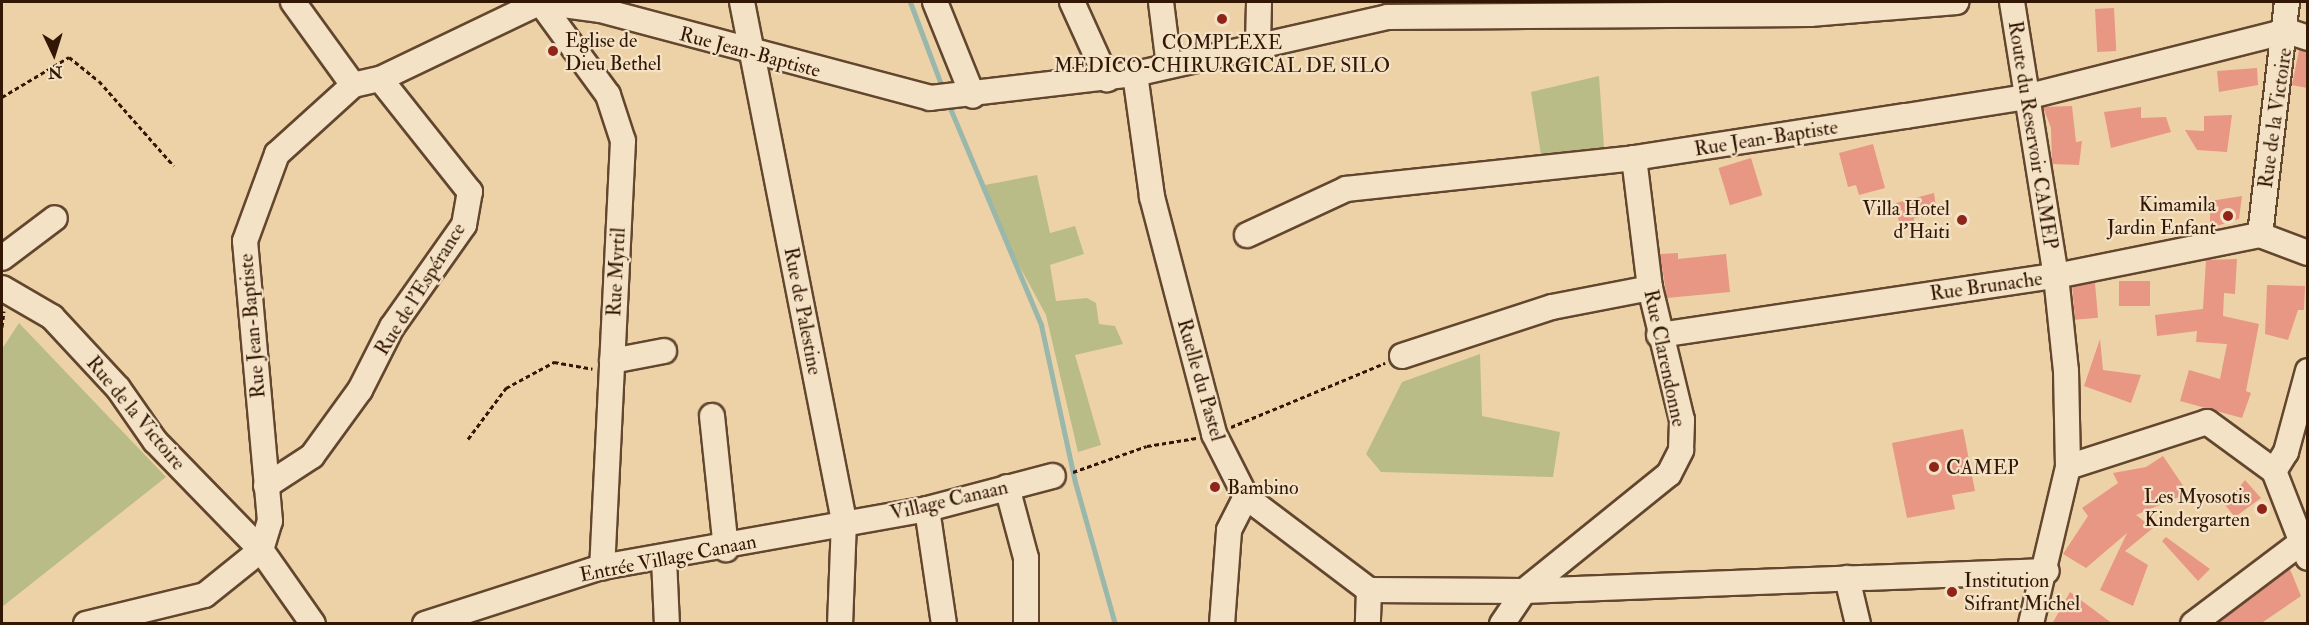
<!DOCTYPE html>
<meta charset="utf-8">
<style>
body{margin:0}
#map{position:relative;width:2309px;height:625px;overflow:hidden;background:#eed2a7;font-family:"IM FELL Double Pica",serif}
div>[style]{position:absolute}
.green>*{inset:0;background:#b9bc87}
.stream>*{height:5px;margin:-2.5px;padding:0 2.5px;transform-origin:2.5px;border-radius:2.5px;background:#99b7ab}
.building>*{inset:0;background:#e79783;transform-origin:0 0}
.path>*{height:3px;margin-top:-1.5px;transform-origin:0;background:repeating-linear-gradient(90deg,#331705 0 4.5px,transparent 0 7.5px)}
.roads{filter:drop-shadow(2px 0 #62462e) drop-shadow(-2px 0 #62462e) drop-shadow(0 2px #62462e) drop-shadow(0 -2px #62462e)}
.minor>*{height:24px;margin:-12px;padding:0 12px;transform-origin:12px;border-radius:12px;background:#f4e2c6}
.dots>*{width:16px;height:16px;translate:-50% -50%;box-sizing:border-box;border:3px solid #f4e2c6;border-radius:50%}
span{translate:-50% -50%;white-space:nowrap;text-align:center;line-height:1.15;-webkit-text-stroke:4.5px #f4e2c6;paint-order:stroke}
.poi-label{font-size:20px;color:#331705}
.left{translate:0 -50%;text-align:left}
.right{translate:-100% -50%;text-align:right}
.street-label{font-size:20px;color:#331705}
.frame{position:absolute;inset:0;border:3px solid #331705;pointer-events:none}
.north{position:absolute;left:24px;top:24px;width:60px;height:60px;-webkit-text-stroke:4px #f4e2c6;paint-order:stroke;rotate:176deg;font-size:16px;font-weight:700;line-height:24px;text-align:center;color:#331705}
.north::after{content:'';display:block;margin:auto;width:21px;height:27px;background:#331705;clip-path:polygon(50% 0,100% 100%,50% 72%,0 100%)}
</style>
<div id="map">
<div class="green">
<div style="clip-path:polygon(1599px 76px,1604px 147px,1541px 155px,1531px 92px)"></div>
<div style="clip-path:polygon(1037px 175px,1050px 233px,1075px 226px,1084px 254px,1050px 265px,1056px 301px,1087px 298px,1096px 303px,1099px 324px,1115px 326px,1123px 344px,1075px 355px,1101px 445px,1078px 452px,1046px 315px,1008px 245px,985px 185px)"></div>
<div style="clip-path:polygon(19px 323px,166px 477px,2px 607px,2px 349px)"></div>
<div style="clip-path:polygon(1480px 354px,1482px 416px,1560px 432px,1553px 477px,1381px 472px,1366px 454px,1402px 382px)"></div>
</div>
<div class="stream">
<div style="left:910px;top:2px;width:94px;rotate:69.4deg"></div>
<div style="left:947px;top:101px;width:243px;rotate:67.2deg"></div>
<div style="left:1041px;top:325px;width:161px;rotate:77.8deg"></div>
<div style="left:1075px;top:482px;width:148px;rotate:74.3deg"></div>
</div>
<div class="building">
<div style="left:2114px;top:8px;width:43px;height:19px;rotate:87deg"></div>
<div style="clip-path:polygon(2299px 50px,2307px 52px,2307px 88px,2292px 85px)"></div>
<div style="clip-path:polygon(2257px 68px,2258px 85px,2219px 92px,2217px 71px)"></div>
<div style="clip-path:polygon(2072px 106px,2076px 142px,2082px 141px,2079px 165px,2052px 164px,2051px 128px,2043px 107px)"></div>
<div style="clip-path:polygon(2141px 107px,2141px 118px,2166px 117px,2171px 132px,2111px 148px,2104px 112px)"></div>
<div style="clip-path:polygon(2232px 115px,2227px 152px,2197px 150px,2185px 130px,2204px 131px,2204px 116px)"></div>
<div style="clip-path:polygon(1873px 144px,1885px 188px,1859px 195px,1856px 185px,1848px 187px,1839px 153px)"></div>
<div style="left:1751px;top:158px;width:39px;height:34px;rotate:73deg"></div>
<div style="clip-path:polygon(1934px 193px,1937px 214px,1914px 218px,1915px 228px,1900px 230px,1896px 203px)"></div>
<div style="clip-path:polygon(2242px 196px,2239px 219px,2210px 228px,2210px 201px)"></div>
<div style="clip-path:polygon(1678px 253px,1678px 259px,1726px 254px,1730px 292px,1667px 298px,1660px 254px)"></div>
<div style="clip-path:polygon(2237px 259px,2235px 294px,2224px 293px,2223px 316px,2259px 324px,2246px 391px,2251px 393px,2242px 418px,2180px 401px,2189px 370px,2220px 379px,2227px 344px,2196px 342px,2197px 331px,2157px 336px,2155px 315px,2203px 309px,2206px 260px)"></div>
<div style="left:2119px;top:281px;width:31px;height:25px"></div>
<div style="left:2095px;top:283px;width:35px;height:23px;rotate:85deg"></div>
<div style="clip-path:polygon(2267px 285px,2305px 286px,2304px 310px,2298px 310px,2288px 340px,2265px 334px)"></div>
<div style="clip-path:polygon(2100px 339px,2103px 370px,2141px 375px,2131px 403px,2084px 386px)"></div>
<div style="clip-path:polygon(1963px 429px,1975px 491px,1952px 495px,1955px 509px,1907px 518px,1892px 443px)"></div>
<div style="clip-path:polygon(2163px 456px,2188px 493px,2136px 515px,2153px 528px,2125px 551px,2148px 565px,2133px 606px,2100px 590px,2127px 533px,2086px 568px,2063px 554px,2088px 516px,2082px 508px,2118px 483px,2113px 473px,2146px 467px)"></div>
<div style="clip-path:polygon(2245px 480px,2261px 498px,2235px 517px,2225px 505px)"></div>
<div style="clip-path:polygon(2166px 537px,2210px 569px,2198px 581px,2162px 541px)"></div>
<div style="clip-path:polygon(2290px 569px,2301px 596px,2260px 624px,2217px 624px)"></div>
<div style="clip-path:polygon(2070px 592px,2113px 624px,2052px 624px)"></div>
</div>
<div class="path">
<div style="left:2px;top:97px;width:78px;rotate:-30.8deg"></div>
<div style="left:69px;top:57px;width:38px;rotate:39deg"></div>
<div style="left:99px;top:81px;width:113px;rotate:48.6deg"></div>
<div style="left:2px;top:327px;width:16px;rotate:-83deg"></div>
<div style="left:1231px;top:427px;width:167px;rotate:-22.6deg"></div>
<div style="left:468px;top:439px;width:64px;rotate:-53.3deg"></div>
<div style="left:506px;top:388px;width:55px;rotate:-28.4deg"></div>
<div style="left:554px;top:362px;width:39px;rotate:10deg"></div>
<div style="left:1073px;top:472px;width:78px;rotate:-19.4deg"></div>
<div style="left:1147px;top:446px;width:50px;rotate:-9.3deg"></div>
</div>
<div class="roads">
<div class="minor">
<div style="left:293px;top:2px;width:102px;rotate:54.1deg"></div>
<div style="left:540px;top:2px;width:115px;rotate:53.8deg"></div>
<div style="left:608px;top:95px;width:48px;rotate:71.9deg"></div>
<div style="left:623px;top:141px;width:427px;rotate:92.8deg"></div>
<div style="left:742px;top:2px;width:529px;rotate:78.88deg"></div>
<div style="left:844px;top:521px;width:103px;rotate:92.2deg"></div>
<div style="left:935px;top:2px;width:101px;rotate:68deg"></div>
<div style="left:1072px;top:2px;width:85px;rotate:65.6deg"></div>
<div style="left:1161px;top:2px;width:64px;rotate:82.9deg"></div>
<div style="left:2012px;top:2px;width:278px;rotate:80.9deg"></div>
<div style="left:2056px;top:276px;width:96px;rotate:84deg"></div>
<div style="left:2066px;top:371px;width:96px;rotate:88.8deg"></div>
<div style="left:2068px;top:467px;width:161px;rotate:103.3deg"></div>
<div style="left:1258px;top:44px;width:42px;rotate:-88.6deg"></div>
<div style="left:1135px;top:74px;width:124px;rotate:82.1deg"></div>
<div style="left:1152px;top:197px;width:245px;rotate:75.3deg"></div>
<div style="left:1214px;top:434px;width:71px;rotate:63.1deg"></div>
<div style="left:1246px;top:497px;width:154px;rotate:37.1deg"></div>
<div style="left:1369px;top:590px;width:34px;rotate:92deg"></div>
<div style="left:1247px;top:235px;width:109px;rotate:-24.9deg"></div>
<div style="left:1346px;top:189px;width:290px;rotate:-6.1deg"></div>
<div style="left:1634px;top:158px;width:275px;rotate:-8.8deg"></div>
<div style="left:1906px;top:116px;width:121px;rotate:-9deg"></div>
<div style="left:2026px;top:97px;width:269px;rotate:-14.2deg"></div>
<div style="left:2287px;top:31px;width:22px;rotate:18deg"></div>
<div style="left:2260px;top:235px;width:235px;rotate:-83.4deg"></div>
<div style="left:2px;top:258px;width:66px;rotate:-37deg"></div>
<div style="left:2px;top:288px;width:58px;rotate:30.1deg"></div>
<div style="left:52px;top:317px;width:97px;rotate:47.1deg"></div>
<div style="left:118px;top:388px;width:65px;rotate:55.1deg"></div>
<div style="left:155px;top:441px;width:152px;rotate:45.8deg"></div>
<div style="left:261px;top:550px;width:90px;rotate:54.9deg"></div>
<div style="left:1659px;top:335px;width:401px;rotate:-8.5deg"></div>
<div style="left:2056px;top:276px;width:208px;rotate:-11.4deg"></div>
<div style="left:2260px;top:235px;width:51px;rotate:20.6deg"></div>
<div style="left:1402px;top:356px;width:158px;rotate:-18.1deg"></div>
<div style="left:1552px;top:307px;width:100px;rotate:-11deg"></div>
<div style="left:612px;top:361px;width:53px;rotate:-10.9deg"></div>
<div style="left:2308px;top:371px;width:84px;rotate:105.2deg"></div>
<div style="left:2286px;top:452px;width:22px;rotate:122deg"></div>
<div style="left:2274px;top:471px;width:93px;rotate:68.7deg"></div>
<div style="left:712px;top:416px;width:134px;rotate:84deg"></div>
<div style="left:2068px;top:467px;width:146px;rotate:-17.9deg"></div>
<div style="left:2207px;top:422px;width:83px;rotate:36.2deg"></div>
<div style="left:266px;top:486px;width:55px;rotate:-33.1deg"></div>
<div style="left:312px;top:456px;width:82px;rotate:-54deg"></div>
<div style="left:360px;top:390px;width:71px;rotate:-63.1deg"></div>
<div style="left:392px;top:327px;width:125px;rotate:-54.8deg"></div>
<div style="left:464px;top:225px;width:34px;rotate:-80deg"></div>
<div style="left:470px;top:192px;width:144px;rotate:-128.5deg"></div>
<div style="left:1007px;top:487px;width:73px;rotate:75deg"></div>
<div style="left:1026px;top:558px;width:66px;rotate:90deg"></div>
<div style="left:927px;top:509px;width:116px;rotate:81.6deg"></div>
<div style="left:664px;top:559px;width:65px;rotate:87.4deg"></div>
<div style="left:1847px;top:578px;width:47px;rotate:76.6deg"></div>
<div style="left:1369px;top:590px;width:155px;rotate:0.4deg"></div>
<div style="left:1524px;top:591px;width:523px;rotate:-2.19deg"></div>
<div style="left:86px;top:624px;width:122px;rotate:-13.7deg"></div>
<div style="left:205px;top:595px;width:72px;rotate:-38.8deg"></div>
<div style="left:261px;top:550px;width:30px;rotate:-73deg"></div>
<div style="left:270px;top:521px;width:281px;rotate:-95.1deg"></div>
<div style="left:245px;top:241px;width:93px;rotate:-69.8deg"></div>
<div style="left:277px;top:154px;width:103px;rotate:-42.2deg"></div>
<div style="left:353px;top:85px;width:28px;rotate:-13deg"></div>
<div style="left:380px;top:79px;width:178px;rotate:-25.6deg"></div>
<div style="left:541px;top:2px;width:60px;rotate:7.7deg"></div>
<div style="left:600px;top:10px;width:342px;rotate:14.9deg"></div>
<div style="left:930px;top:98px;width:206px;rotate:-6.7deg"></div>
<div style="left:1135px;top:74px;width:258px;rotate:-12.7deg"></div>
<div style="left:1387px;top:17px;width:423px;rotate:-0.4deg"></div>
<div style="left:1810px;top:14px;width:147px;rotate:-4.7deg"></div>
<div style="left:425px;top:624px;width:186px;rotate:-17.9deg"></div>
<div style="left:602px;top:567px;width:330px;rotate:-10.1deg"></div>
<div style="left:927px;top:509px;width:130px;rotate:-14.7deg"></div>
<div style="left:1222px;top:624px;width:94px;rotate:-85.7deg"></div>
<div style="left:1229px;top:530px;width:37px;rotate:-63deg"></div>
<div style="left:1502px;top:624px;width:40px;rotate:-56deg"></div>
<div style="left:1524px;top:591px;width:186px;rotate:-38.9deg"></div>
<div style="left:1669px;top:474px;width:27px;rotate:-63deg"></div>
<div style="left:1681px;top:450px;width:30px;rotate:-88deg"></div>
<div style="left:1682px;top:420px;width:136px;rotate:-103.6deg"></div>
<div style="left:1650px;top:288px;width:131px;rotate:-97deg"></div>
<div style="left:2193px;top:624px;width:136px;rotate:-37deg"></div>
</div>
</div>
<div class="dots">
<div style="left:1222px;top:19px;background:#8f2418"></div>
<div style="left:553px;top:51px;background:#8f2418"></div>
<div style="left:2228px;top:216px;background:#8f2418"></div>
<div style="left:1962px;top:220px;background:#8f2418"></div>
<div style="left:1934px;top:467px;background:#8f2418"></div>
<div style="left:1215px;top:487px;background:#8f2418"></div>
<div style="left:2262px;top:509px;background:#8f2418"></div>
<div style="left:1952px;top:592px;background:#8f2418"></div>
</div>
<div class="poi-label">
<span class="left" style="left:565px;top:52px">Eglise de<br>Dieu Bethel</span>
<span style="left:1222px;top:54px">COMPLEXE<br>MEDICO-CHIRURGICAL DE SILO</span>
<span class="right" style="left:2216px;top:216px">Kimamila<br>Jardin Enfant</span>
<span class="right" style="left:1950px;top:220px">Villa Hotel<br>d'Haiti</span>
<span class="left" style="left:1946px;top:467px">CAMEP</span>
<span class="left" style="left:1227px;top:487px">Bambino</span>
<span class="right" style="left:2250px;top:508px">Les Myosotis<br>Kindergarten</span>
<span class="left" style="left:1964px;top:592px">Institution<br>Sifrant Michel</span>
</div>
<div class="street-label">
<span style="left:750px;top:52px;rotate:15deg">Rue Jean-Baptiste</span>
<span style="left:2275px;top:118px;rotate:-82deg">Rue de la Victoire</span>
<span style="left:2033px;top:135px;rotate:81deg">Route du Reservoir CAMEP</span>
<span style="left:1766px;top:138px;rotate:-9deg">Rue Jean-Baptiste</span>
<span style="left:616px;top:272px;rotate:-87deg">Rue Myrtil</span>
<span style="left:1986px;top:286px;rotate:-8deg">Rue Brunache</span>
<span style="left:420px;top:289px;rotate:-58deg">Rue de l'Espérance</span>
<span style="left:803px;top:311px;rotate:79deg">Rue de Palestine</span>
<span style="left:252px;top:326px;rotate:-95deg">Rue Jean-Baptiste</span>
<span style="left:1665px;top:358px;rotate:78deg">Rue Clarendonne</span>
<span style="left:1201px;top:380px;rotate:74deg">Ruelle du Pastel</span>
<span style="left:136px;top:413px;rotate:50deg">Rue de la Victoire</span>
<span style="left:949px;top:500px;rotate:-13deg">Village Canaan</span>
<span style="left:668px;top:558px;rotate:-11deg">Entrée Village Canaan</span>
</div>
<div class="frame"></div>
<div class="north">N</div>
</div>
